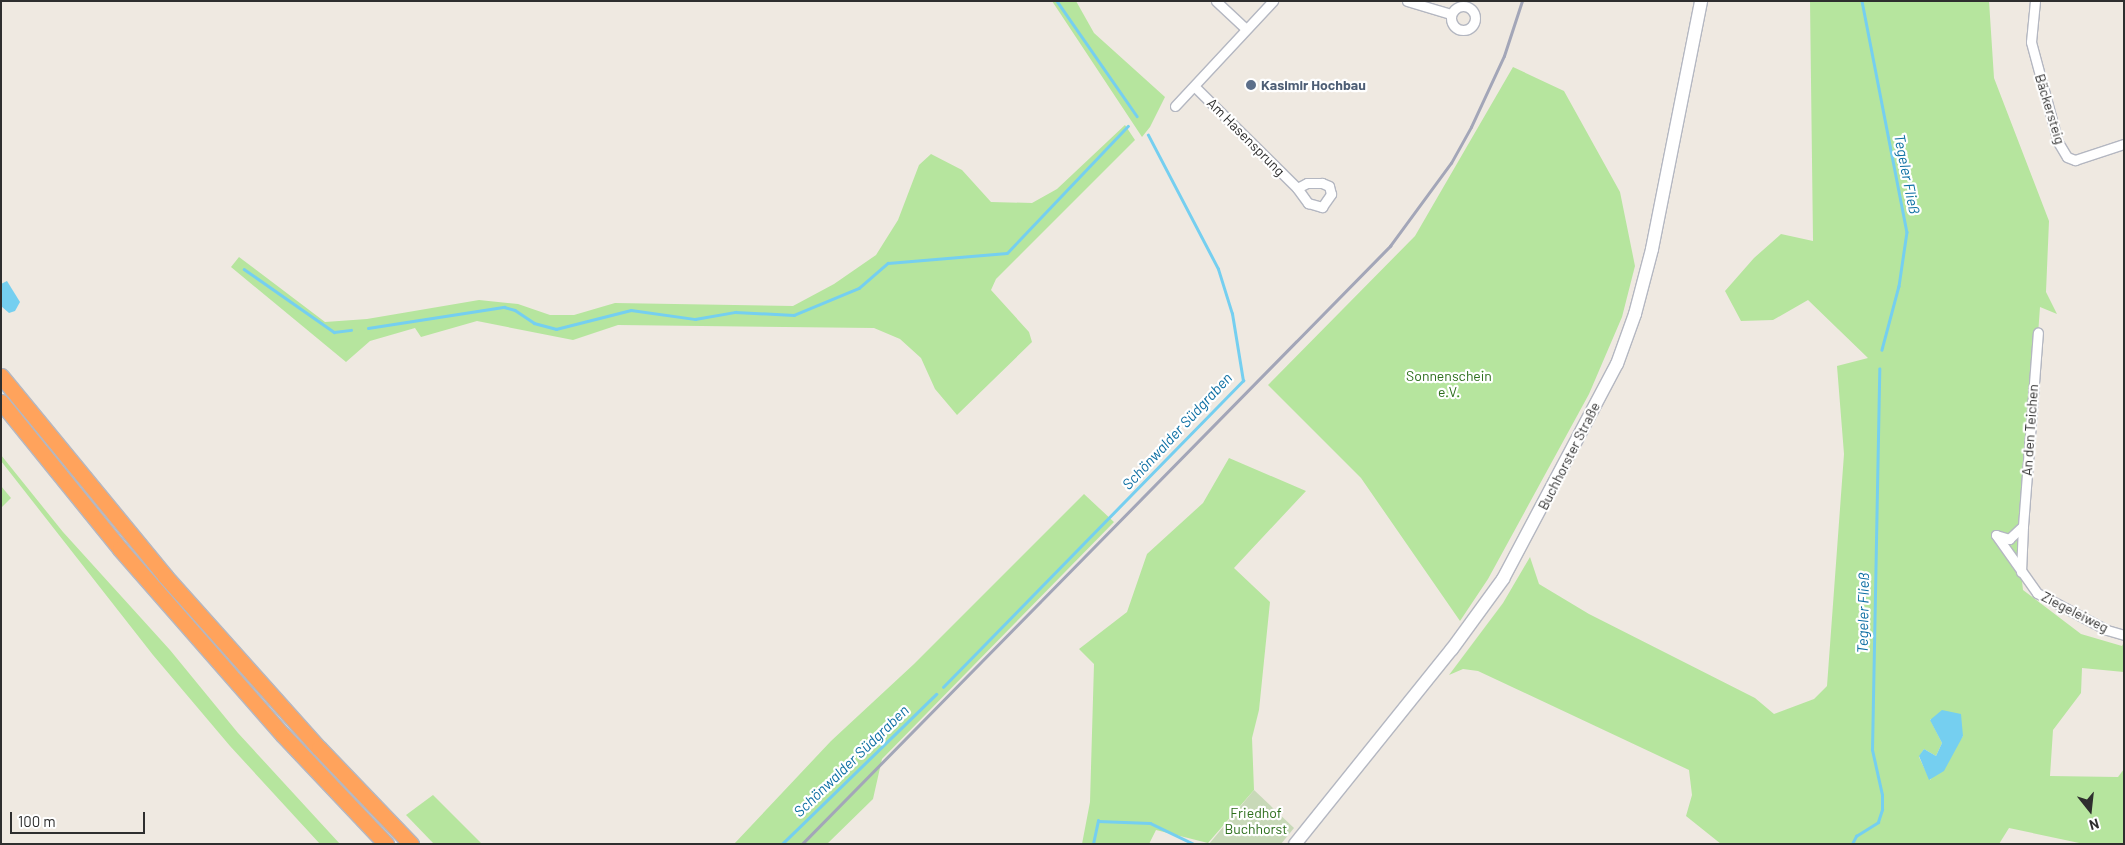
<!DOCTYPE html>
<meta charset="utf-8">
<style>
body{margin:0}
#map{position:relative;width:2125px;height:845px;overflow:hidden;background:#efe9e1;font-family:Barlow,sans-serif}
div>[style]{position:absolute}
.green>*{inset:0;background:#b6e59e}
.cemetery>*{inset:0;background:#c8d9b8}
.water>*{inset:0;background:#75cff0}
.stream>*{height:2.5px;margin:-1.25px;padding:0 1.25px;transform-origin:1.25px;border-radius:1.25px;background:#75cff0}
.roads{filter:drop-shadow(1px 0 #b4b7c1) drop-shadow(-1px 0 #b4b7c1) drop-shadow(0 1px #b4b7c1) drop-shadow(0 -1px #b4b7c1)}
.minor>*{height:9px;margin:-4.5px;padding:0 4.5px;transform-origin:4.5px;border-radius:4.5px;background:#fff}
.minor>.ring{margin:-4.5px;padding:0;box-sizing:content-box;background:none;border:9px solid #fff;border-radius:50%}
.secondary>*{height:12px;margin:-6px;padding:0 6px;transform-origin:6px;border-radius:6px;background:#fff}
.motorway>*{height:15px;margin:-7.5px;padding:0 7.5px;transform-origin:7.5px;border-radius:7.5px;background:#ffa35c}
.rail>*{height:2.5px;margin:-1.25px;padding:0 1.25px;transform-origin:1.25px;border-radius:1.25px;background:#a3a6b8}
.dots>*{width:14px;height:14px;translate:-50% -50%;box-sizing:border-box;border:2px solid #fff;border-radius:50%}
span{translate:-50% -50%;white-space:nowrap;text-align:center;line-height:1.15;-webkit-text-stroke:4.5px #fff;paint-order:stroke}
.service-label{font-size:14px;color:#4e5e75;font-weight:700}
.left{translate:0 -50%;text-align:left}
.street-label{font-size:14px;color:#2e2e2e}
.park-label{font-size:14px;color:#2c6e1b}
.water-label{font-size:15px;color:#0d6fa3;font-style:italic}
.frame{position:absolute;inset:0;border:2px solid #2e2e2e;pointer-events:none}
.north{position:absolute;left:2065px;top:785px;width:50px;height:50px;-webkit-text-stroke:4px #fff;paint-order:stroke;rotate:164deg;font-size:14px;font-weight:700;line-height:20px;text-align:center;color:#2e2e2e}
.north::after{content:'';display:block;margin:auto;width:18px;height:22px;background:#2e2e2e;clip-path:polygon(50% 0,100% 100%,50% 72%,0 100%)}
.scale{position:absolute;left:10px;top:812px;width:135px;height:22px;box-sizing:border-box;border:2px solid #2e2e2e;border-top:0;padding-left:6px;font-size:15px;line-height:18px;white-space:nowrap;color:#2e2e2e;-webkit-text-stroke:4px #fff;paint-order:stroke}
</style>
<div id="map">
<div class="green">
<div style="clip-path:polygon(1052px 1px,1076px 1px,1094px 33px,1165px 97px,1150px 127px,1142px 137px)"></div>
<div style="clip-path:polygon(evenodd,1810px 1px,1989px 1px,1994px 78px,2049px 221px,2046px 292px,2057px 314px,2040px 307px,2021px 572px,2023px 590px,2081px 634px,2122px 646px,2124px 642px,2124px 672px,2082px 668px,2081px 693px,2053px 730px,2050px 776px,2118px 777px,2124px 769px,2124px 844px,2084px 844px,2009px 828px,1999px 844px,1721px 844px,1686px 816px,1692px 795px,1689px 770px,1478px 671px,1463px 669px,1449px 675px,1503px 603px,1530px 557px,1539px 584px,1589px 614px,1755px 698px,1774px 714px,1814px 699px,1827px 686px,1844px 454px,1837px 366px,1868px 358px,1808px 300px,1773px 320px,1741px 321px,1725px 291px,1754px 258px,1781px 234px,1813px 241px,1810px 1px,1930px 719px,1963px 736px,1930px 780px,1919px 757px,1924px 749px,1936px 756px,1942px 743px,1930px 719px)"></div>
<div style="clip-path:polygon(1513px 67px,1564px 91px,1620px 192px,1635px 266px,1622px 317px,1589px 394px,1488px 579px,1460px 621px,1361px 478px,1268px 385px,1415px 236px)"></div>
<div style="clip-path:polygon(1125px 125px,1135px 140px,996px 279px,991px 290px,1029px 332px,1032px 342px,957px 415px,935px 389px,921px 358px,900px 339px,874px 328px,618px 325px,573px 340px,477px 321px,421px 337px,415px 328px,370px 341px,346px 362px,231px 267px,239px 257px,325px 322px,367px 319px,479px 300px,518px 304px,550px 315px,574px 315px,615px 303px,793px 306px,834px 284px,876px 255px,898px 220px,919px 165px,931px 154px,962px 170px,991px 202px,1032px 203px,1057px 189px)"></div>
<div style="clip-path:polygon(1px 455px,63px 532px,170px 650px,238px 733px,340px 844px,320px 844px,230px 746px,153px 655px,1px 461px)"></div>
<div style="clip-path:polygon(1229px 458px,1306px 491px,1234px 568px,1270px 602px,1259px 710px,1252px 738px,1254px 790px,1208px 843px,1156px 830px,1149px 844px,1082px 844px,1090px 802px,1094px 664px,1079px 649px,1127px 612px,1147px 554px,1203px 503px)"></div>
<div style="clip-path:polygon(1px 486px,11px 498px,1px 508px)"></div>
<div style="clip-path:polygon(1084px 494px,1114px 522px,882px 759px,873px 799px,827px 844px,734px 844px,831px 741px,914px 664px)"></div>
<div style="clip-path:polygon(433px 795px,482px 844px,434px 844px,406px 815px)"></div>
</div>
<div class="cemetery">
<div style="clip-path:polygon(1254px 790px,1294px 828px,1281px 844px,1209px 844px)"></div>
</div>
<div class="water">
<div style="clip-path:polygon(7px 281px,20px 302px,15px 311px,9px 313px,1px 306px,1px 284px)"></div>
<div style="clip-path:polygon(1942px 710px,1961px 714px,1963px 736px,1944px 771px,1929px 780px,1919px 756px,1924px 749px,1936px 756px,1942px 743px,1930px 720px)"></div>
</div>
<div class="stream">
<div style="left:1057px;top:1px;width:140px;rotate:55.2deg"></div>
<div style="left:1862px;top:1px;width:235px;rotate:79deg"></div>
<div style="left:1907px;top:232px;width:55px;rotate:98.4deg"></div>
<div style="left:1899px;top:286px;width:66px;rotate:104.9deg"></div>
<div style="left:244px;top:269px;width:110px;rotate:35deg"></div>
<div style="left:334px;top:332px;width:17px;rotate:-7deg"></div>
<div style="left:368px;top:328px;width:138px;rotate:-8.8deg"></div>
<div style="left:504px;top:307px;width:11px;rotate:15deg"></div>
<div style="left:515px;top:310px;width:23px;rotate:34deg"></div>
<div style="left:534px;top:323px;width:23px;rotate:15deg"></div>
<div style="left:556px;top:329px;width:77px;rotate:-14.2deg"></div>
<div style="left:631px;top:310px;width:65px;rotate:8deg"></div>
<div style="left:695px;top:319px;width:41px;rotate:-9.9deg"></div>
<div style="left:735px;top:312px;width:59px;rotate:2.9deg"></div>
<div style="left:794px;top:315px;width:70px;rotate:-22.6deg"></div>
<div style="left:859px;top:288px;width:38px;rotate:-41deg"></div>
<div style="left:888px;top:263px;width:119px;rotate:-4.8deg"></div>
<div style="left:1007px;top:253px;width:175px;rotate:-46.4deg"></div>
<div style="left:943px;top:687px;width:429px;rotate:-45.6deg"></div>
<div style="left:1243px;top:381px;width:68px;rotate:-99.3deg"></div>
<div style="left:1232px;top:314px;width:47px;rotate:-107.3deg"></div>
<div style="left:1218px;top:269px;width:151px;rotate:-117.6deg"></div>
<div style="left:782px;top:844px;width:215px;rotate:-44.2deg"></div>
<div style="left:1093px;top:844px;width:24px;rotate:-78deg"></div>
<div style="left:1098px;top:821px;width:52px;rotate:2.2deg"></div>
<div style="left:1150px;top:823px;width:49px;rotate:25.5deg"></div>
<div style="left:1852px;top:844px;width:9px;rotate:-63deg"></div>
<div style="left:1856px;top:836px;width:26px;rotate:-32deg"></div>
<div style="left:1878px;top:822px;width:13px;rotate:-72deg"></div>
<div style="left:1882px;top:810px;width:15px;rotate:-90deg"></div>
<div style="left:1882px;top:795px;width:46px;rotate:-102.5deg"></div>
<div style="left:1872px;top:750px;width:381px;rotate:-88.9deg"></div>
</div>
<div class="roads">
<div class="minor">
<div style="left:1216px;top:1px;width:41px;rotate:43deg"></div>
<div style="left:1407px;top:1px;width:46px;rotate:16.5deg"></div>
<div style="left:2035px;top:1px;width:41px;rotate:95.6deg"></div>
<div style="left:2031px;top:42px;width:104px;rotate:74.9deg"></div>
<div style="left:2058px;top:142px;width:17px;rotate:59deg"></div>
<div style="left:2067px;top:157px;width:9px;rotate:21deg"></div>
<div style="left:2075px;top:160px;width:52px;rotate:-18.1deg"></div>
<div class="ring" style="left:1451px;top:6px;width:15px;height:15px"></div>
<div style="left:1195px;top:87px;width:144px;rotate:44.7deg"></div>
<div style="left:1297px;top:188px;width:19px;rotate:54deg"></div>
<div style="left:1308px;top:203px;width:15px;rotate:16deg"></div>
<div style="left:1322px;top:207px;width:16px;rotate:-55deg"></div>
<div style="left:1331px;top:194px;width:8px;rotate:-104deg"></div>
<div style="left:1329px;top:186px;width:8px;rotate:-157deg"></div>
<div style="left:1322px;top:183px;width:15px;rotate:180deg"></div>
<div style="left:1307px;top:183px;width:11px;rotate:153deg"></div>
<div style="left:1175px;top:106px;width:144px;rotate:-47deg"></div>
<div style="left:1996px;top:535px;width:14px;rotate:17deg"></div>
<div style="left:2009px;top:539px;width:19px;rotate:-43deg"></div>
<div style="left:2023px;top:526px;width:194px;rotate:-85.6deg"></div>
<div style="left:1996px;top:535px;width:71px;rotate:54.7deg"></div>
<div style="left:2037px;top:593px;width:79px;rotate:27.9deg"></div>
<div style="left:2107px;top:630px;width:18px;rotate:16deg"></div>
<div style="left:2021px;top:572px;width:45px;rotate:-87.5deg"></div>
</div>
<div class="secondary">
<div style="left:1295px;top:844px;width:250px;rotate:-51.2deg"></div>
<div style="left:1452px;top:649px;width:87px;rotate:-53.9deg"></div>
<div style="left:1503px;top:579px;width:243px;rotate:-62.1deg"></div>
<div style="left:1617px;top:364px;width:53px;rotate:-70.2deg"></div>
<div style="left:1635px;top:314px;width:67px;rotate:-75.3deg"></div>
<div style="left:1652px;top:249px;width:253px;rotate:-78.8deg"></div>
</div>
<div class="motorway">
<div style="left:1px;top:376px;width:259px;rotate:50.6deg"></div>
<div style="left:165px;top:576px;width:231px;rotate:48.2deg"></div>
<div style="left:319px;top:748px;width:133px;rotate:46.2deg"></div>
<div style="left:1px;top:402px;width:189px;rotate:51deg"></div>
<div style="left:120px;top:549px;width:247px;rotate:48.8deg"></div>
<div style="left:283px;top:735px;width:150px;rotate:46.6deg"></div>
</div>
</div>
<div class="rail">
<div style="left:802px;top:844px;width:839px;rotate:-45.48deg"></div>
<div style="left:1390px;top:246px;width:103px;rotate:-53.7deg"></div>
<div style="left:1451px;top:163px;width:41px;rotate:-60.9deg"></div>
<div style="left:1471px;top:127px;width:78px;rotate:-65.1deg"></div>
<div style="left:1504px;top:56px;width:58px;rotate:-71.9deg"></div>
</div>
<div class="dots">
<div style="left:1251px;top:85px;background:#5c6f8a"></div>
</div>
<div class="service-label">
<span class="left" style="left:1261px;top:85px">Kasimir Hochbau</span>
</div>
<div class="street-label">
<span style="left:2050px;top:109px;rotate:73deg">Bäckersteig</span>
<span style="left:1246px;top:137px;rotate:45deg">Am Hasensprung</span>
<span style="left:2030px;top:430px;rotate:-86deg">An den Teichen</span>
<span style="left:1569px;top:456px;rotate:-63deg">Buchhorster Straße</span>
<span style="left:2075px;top:612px;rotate:27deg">Ziegeleiweg</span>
</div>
<div class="park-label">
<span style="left:1449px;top:384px">Sonnenschein<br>e.V.</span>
<span style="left:1256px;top:821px">Friedhof<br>Buchhorst</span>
</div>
<div class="water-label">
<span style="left:1907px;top:174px;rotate:79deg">Tegeler Fließ</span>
<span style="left:1177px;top:431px;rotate:-47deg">Schönwalder Südgraben</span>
<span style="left:1863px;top:613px;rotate:-89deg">Tegeler Fließ</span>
<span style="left:851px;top:761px;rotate:-44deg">Schönwalder Südgraben</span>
</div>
<div class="frame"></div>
<div class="north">N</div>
<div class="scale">100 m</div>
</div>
